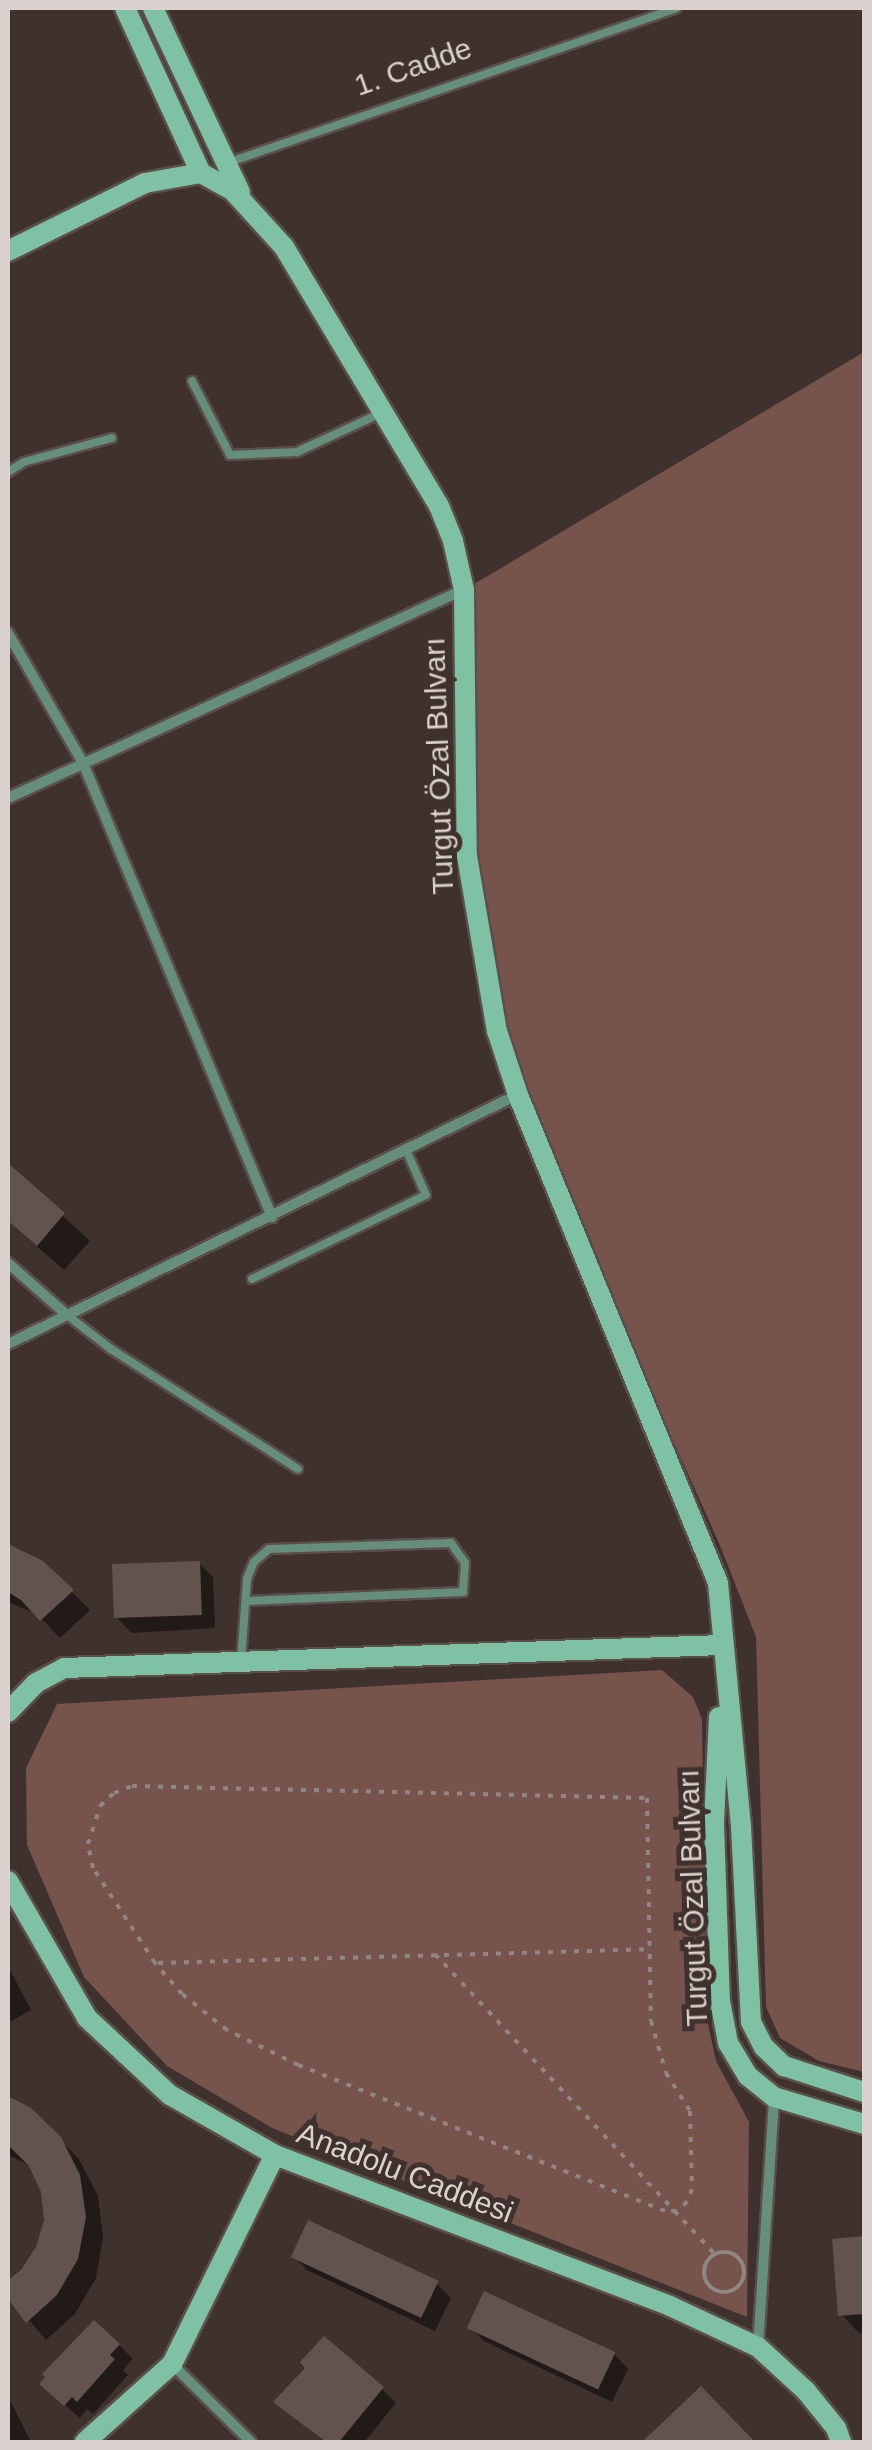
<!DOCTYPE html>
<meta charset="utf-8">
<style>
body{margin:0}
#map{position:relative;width:872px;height:2450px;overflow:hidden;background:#3f312e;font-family:Arial,sans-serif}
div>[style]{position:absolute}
.green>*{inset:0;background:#76534b}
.shadow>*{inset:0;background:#0007}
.building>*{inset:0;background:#62534f;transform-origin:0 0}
.path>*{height:4px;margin-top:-2px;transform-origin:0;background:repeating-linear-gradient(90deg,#918683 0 5px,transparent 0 13px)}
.path>.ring{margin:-2px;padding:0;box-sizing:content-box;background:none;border:4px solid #918683;border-radius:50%}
.roads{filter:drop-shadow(2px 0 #5b4e4b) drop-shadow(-2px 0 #5b4e4b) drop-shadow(0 2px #5b4e4b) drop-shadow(0 -2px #5b4e4b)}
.lane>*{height:8px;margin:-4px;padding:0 4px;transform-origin:4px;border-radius:4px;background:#668e7d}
.street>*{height:10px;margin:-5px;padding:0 5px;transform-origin:5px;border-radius:5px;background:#668e7d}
.secondary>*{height:20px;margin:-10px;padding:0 10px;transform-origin:10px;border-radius:10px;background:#7fc1a5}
span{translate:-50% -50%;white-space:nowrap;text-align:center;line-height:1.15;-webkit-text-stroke:10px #3f312e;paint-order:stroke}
.street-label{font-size:30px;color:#dbd2d0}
.frame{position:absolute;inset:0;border:10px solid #dbd2d0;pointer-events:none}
</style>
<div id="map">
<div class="green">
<div style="clip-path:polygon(864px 352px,864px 2072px,819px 2061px,780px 2038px,766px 2007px,756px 1637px,719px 1543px,518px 1095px,477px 931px,464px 590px)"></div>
<div style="clip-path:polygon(662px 1670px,693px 1697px,702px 1719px,706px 2015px,716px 2061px,749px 2122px,747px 2317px,272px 2128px,167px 2066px,84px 1977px,27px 1845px,26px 1768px,57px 1704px)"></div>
</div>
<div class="shadow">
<div style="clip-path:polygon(8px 1166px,90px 1241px,64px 1270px,8px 1221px)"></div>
<div style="clip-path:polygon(8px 1547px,42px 1563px,90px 1610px,60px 1638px,37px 1614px,8px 1602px)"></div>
<div style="clip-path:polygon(199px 1563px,213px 1577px,215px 1628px,132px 1633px,118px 1619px)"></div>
<div style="clip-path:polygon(8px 1966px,31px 2010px,8px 2023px)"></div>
<div style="clip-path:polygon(8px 2099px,30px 2110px,79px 2159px,98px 2196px,103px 2237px,96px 2278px,75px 2314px,46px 2340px,8px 2295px,8px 2283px,23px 2272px,39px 2248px,46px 2220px,43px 2191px,31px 2166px,8px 2155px)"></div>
<div style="clip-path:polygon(864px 2239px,864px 2333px,859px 2333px,841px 2314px,835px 2242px)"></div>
<div style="clip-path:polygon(293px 2256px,437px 2284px,451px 2298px,435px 2331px,307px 2270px)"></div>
<div style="clip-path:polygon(470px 2327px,614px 2354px,628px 2369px,612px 2402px,484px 2341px)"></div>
<div style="clip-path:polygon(119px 2345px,133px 2359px,123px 2370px,128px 2375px,93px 2414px,87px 2409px,80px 2418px,56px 2397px)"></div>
<div style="clip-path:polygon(382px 2389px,396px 2403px,364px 2442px,325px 2442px,276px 2402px)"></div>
<div style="clip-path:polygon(701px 2389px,752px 2442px,646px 2442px)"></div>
<div style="clip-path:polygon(8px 2396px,31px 2442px,8px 2442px)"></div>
</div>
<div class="building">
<div style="clip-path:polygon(8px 1163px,65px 1213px,37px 1246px,8px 1221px)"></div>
<div style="clip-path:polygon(8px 1544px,43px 1561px,74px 1590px,40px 1621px,21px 1600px,8px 1592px)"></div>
<div style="left:200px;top:1561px;width:54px;height:88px;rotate:88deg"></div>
<div style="clip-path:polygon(8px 2096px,31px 2108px,61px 2137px,80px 2175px,86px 2217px,78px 2259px,57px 2295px,26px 2323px,8px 2299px,8px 2280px,21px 2270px,36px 2247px,44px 2220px,41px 2192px,29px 2166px,8px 2145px)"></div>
<div style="left:308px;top:2220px;width:144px;height:41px;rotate:25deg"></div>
<div style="clip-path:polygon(864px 2236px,864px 2314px,838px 2316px,832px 2239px)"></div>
<div style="left:484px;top:2291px;width:145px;height:41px;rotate:25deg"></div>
<div style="clip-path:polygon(94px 2320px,120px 2344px,110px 2355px,115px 2359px,77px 2402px,72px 2397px,64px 2406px,39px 2384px,45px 2377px,42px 2374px)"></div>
<div style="clip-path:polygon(324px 2336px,384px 2387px,339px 2442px,326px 2442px,273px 2402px,305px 2368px,300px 2362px)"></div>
<div style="clip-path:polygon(701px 2386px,755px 2442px,642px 2442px)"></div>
</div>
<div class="path">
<div style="left:132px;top:1786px;width:515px;rotate:1.33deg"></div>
<div style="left:647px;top:1798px;width:223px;rotate:89deg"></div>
<div style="left:651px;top:2021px;width:54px;rotate:73.9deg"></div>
<div style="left:666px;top:2073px;width:45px;rotate:57.7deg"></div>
<div style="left:690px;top:2111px;width:78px;rotate:88.5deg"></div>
<div style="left:692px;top:2189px;width:14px;rotate:111deg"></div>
<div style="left:687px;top:2202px;width:14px;rotate:141deg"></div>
<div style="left:676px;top:2211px;width:11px;rotate:180deg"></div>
<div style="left:665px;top:2211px;width:395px;rotate:-158.3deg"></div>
<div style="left:298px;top:2065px;width:79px;rotate:-153.8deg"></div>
<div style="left:227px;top:2030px;width:58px;rotate:-141.3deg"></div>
<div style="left:182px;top:1994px;width:41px;rotate:-131.1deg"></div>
<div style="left:155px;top:1963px;width:113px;rotate:-123.1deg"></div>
<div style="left:93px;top:1868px;width:25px;rotate:-102deg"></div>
<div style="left:88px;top:1844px;width:40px;rotate:-72deg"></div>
<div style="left:100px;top:1806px;width:19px;rotate:-43deg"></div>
<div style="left:114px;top:1793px;width:19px;rotate:-21deg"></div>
<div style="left:435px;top:1954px;width:410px;rotate:47deg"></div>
<div style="left:158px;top:1963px;width:490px;rotate:-1.6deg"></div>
<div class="ring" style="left:704px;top:2252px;width:36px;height:36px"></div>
</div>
<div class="roads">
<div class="lane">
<div style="left:230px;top:162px;width:472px;rotate:-19deg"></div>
<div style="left:192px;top:381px;width:83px;rotate:62.8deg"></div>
<div style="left:230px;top:455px;width:67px;rotate:-2.6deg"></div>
<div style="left:297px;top:452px;width:90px;rotate:-24.9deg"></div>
<div style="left:8px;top:472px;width:19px;rotate:-32deg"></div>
<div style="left:24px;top:462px;width:91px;rotate:-15.3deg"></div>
<div style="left:252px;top:1279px;width:193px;rotate:-25.8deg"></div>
<div style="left:426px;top:1195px;width:49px;rotate:-114deg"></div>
<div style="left:67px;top:1315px;width:56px;rotate:37.7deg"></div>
<div style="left:111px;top:1349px;width:222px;rotate:32.7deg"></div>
<div style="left:241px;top:1661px;width:82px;rotate:-85.8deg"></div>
<div style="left:247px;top:1579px;width:18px;rotate:-68deg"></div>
<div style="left:254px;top:1562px;width:20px;rotate:-41deg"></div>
<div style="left:269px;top:1549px;width:182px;rotate:-1.9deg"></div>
<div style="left:451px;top:1543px;width:24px;rotate:55deg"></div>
<div style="left:465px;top:1563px;width:29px;rotate:94deg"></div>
<div style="left:463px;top:1592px;width:217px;rotate:177.6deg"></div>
</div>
<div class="street">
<div style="left:8px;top:633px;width:150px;rotate:60deg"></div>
<div style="left:83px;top:763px;width:492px;rotate:67.4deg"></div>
<div style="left:8px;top:798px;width:500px;rotate:-24.57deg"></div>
<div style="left:8px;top:1263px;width:79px;rotate:41.4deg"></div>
<div style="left:8px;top:1344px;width:567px;rotate:-26.07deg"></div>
<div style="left:758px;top:2347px;width:250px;rotate:-86.3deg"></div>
<div style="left:172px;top:2364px;width:111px;rotate:44.6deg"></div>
</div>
<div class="secondary">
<div style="left:125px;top:8px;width:182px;rotate:65.3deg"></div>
<div style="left:201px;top:173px;width:35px;rotate:29deg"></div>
<div style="left:232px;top:190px;width:77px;rotate:47.6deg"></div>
<div style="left:284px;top:247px;width:302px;rotate:59.1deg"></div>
<div style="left:439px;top:506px;width:38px;rotate:68deg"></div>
<div style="left:453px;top:541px;width:50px;rotate:77.3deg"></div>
<div style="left:464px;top:590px;width:266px;rotate:89.4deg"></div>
<div style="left:467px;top:856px;width:178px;rotate:80.3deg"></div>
<div style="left:497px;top:1031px;width:67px;rotate:71.8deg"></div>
<div style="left:518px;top:1095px;width:527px;rotate:67.71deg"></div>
<div style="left:718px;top:1583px;width:244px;rotate:84.6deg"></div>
<div style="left:741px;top:1826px;width:196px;rotate:87.1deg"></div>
<div style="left:751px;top:2022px;width:28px;rotate:63deg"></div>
<div style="left:764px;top:2047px;width:28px;rotate:44deg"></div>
<div style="left:784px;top:2066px;width:84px;rotate:18deg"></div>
<div style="left:153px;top:8px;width:204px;rotate:64.7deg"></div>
<div style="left:8px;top:251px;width:153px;rotate:-26.4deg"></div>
<div style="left:145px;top:183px;width:57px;rotate:-10.1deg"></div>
<div style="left:8px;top:1712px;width:40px;rotate:-46deg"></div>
<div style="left:36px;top:1683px;width:32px;rotate:-28deg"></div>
<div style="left:64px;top:1668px;width:659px;rotate:-2deg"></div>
<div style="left:719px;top:1717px;width:106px;rotate:92.7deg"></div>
<div style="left:714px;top:1823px;width:178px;rotate:88.1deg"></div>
<div style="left:720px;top:2001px;width:43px;rotate:79.2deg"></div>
<div style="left:728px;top:2043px;width:39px;rotate:59deg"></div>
<div style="left:748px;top:2076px;width:33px;rotate:39deg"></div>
<div style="left:774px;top:2097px;width:94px;rotate:16.7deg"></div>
<div style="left:8px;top:1881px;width:158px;rotate:60deg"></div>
<div style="left:87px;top:2018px;width:113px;rotate:42.9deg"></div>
<div style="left:170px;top:2095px;width:121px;rotate:29.7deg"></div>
<div style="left:275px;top:2155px;width:423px;rotate:20.9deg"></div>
<div style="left:670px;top:2306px;width:97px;rotate:25deg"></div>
<div style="left:758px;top:2347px;width:65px;rotate:42.5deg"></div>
<div style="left:806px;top:2391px;width:48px;rotate:51deg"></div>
<div style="left:836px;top:2428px;width:15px;rotate:70deg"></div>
<div style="left:85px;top:2442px;width:117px;rotate:-41.9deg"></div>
<div style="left:172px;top:2364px;width:233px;rotate:-63.8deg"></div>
</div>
</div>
<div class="street-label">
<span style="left:413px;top:67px;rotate:-19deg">1. Cadde</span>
<span style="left:439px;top:766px;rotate:-92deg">Turgut Özal Bulvarı</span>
<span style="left:693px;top:1898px;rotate:-92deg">Turgut Özal Bulvarı</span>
<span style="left:405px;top:2173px;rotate:21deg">Anadolu Caddesi</span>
</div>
<div class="frame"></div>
</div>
